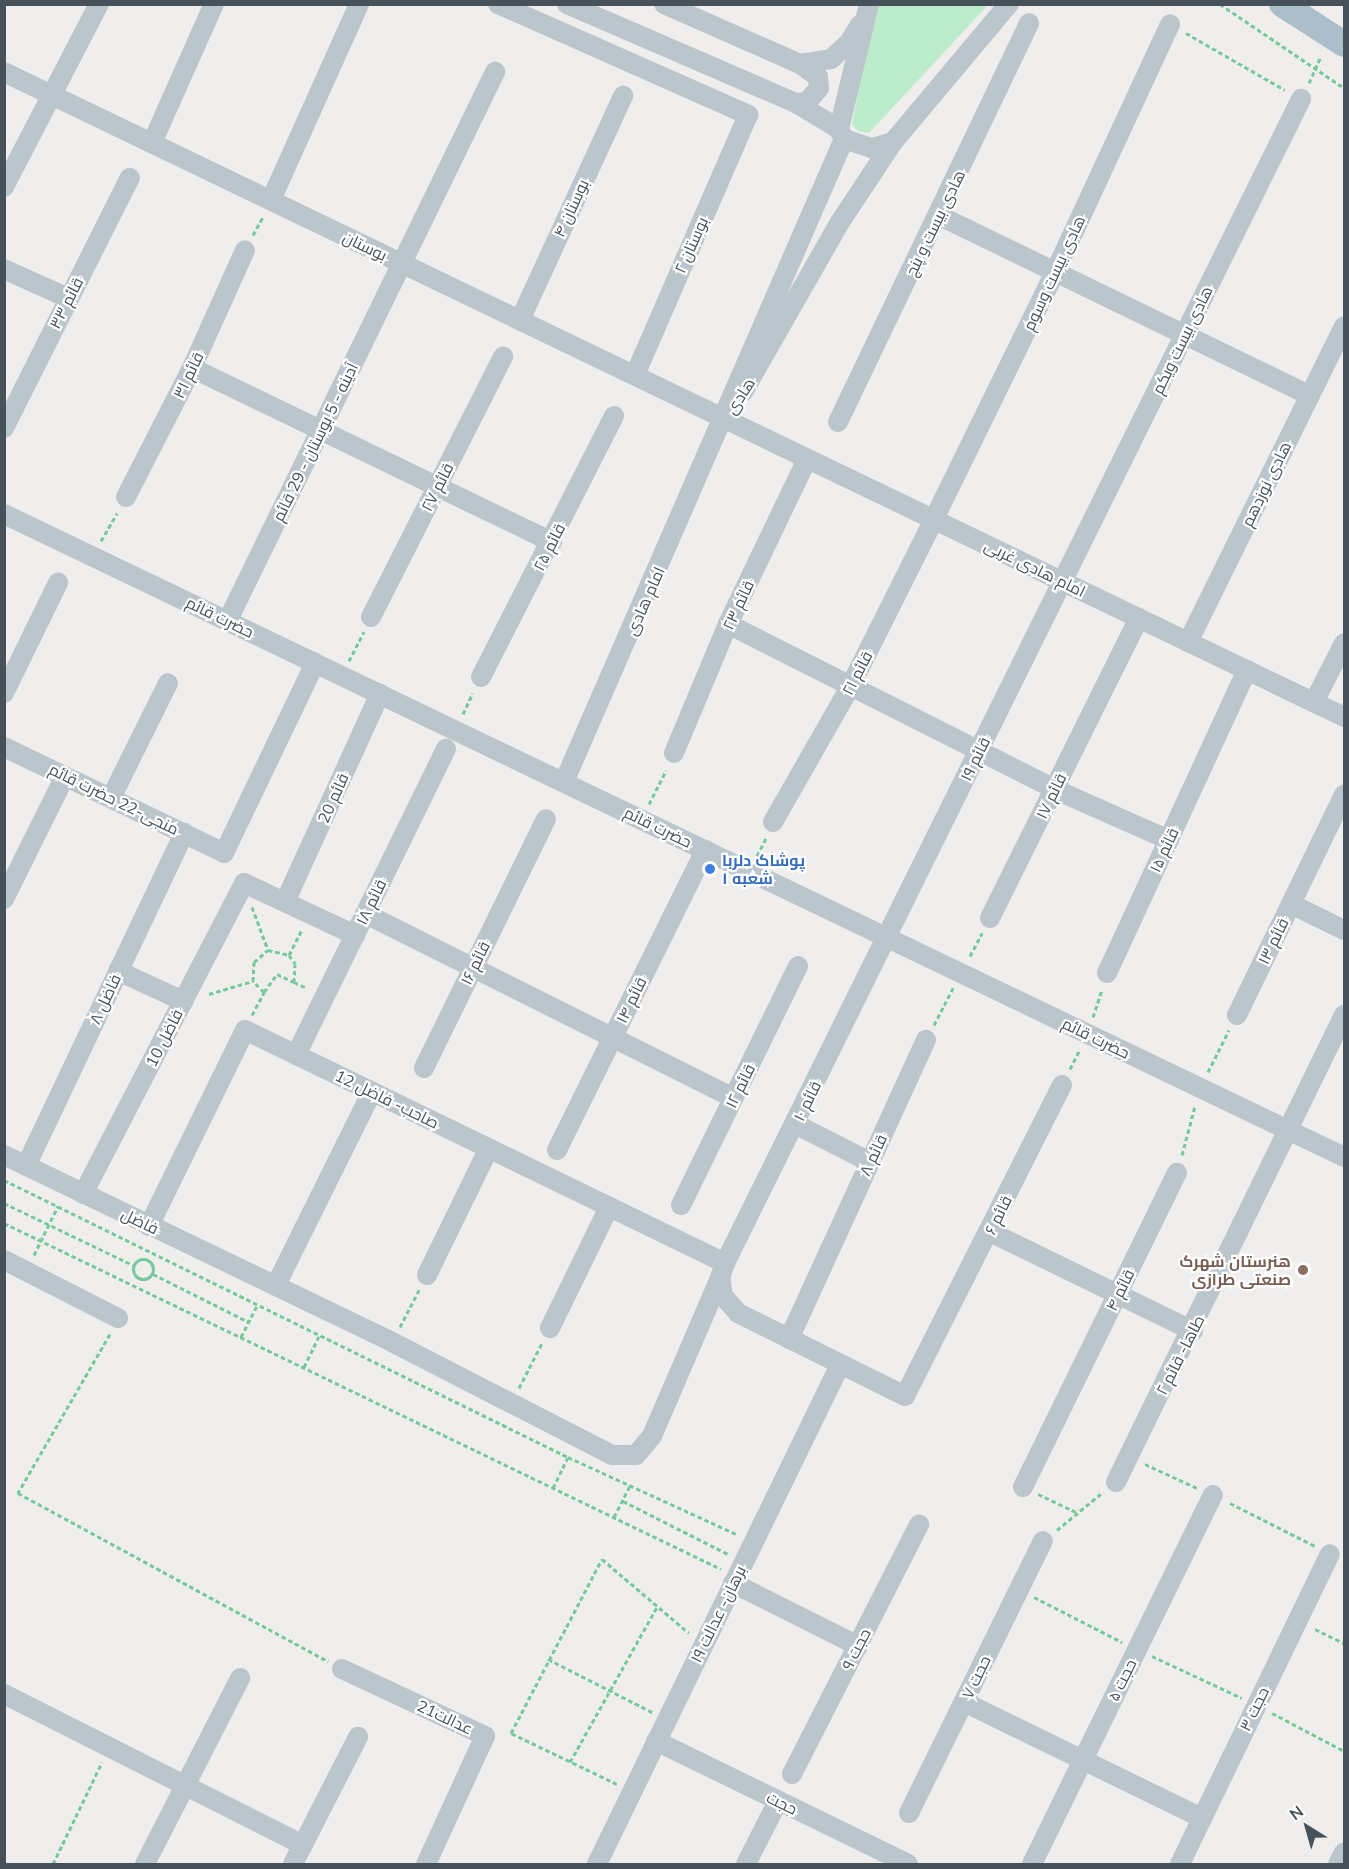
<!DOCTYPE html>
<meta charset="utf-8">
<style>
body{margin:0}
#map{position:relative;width:1349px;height:1869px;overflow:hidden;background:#f0eded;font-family:Mulish,Cairo,sans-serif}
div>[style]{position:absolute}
.green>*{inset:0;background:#bceccc}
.path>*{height:3px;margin-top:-1.5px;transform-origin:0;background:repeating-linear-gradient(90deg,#75c99b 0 4.5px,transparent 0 7.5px)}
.path>.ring{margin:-1.5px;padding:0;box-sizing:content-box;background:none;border:3px solid #75c99b;border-radius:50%}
.minor>*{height:20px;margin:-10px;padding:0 10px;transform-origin:10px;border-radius:10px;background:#bbc5cc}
.major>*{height:26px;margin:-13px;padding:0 13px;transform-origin:13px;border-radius:13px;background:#adbecb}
.dots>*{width:16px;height:16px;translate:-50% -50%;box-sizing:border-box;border:3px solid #fff;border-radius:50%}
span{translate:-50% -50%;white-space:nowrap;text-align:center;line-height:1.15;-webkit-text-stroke:4.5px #fff;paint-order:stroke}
.street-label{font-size:16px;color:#465159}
.shop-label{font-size:16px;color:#366cbe;font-weight:700}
.left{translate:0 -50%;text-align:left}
.education-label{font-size:16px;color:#785e54;font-weight:700}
.right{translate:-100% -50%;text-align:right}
.frame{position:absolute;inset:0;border:6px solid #465159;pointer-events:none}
.north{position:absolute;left:1277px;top:1797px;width:60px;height:60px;-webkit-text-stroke:4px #fff;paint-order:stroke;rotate:323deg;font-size:16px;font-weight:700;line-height:24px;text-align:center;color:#465159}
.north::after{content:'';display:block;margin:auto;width:21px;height:27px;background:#465159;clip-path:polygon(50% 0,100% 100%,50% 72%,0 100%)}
</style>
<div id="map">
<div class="green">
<div style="clip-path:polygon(874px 5px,988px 5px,869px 133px,858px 131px,852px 125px)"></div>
</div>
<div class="path">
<div style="left:1220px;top:4px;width:150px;rotate:34.1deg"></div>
<div style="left:1186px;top:33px;width:114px;rotate:29.9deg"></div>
<div style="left:1309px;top:83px;width:30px;rotate:-66deg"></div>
<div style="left:253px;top:235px;width:21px;rotate:-61deg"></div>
<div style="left:101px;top:541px;width:32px;rotate:-60deg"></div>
<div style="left:349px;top:661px;width:33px;rotate:-63deg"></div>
<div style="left:463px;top:714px;width:23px;rotate:-65deg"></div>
<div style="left:649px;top:804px;width:38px;rotate:-63deg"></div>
<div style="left:757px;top:856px;width:20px;rotate:-63deg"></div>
<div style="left:252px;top:907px;width:46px;rotate:69.6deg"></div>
<div style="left:289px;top:955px;width:28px;rotate:-63deg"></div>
<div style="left:970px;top:956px;width:26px;rotate:-62deg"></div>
<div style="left:264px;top:992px;width:22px;rotate:-54deg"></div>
<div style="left:277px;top:974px;width:19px;rotate:25deg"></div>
<div style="left:209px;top:994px;width:46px;rotate:-16.5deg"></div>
<div style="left:252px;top:1015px;width:26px;rotate:-62deg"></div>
<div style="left:264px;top:992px;width:16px;rotate:-135deg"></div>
<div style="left:253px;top:981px;width:19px;rotate:-87deg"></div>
<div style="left:254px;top:962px;width:18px;rotate:-41deg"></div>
<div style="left:268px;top:950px;width:22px;rotate:13deg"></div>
<div style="left:289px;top:955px;width:10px;rotate:53deg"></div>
<div style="left:295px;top:963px;width:19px;rotate:93deg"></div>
<div style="left:294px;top:982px;width:14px;rotate:25deg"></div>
<div style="left:1093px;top:1017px;width:29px;rotate:-72deg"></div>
<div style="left:934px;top:1025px;width:42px;rotate:-62.8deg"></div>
<div style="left:1070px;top:1069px;width:20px;rotate:-63deg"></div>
<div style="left:1208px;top:1072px;width:47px;rotate:-63.4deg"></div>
<div style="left:1182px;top:1155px;width:51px;rotate:-75.1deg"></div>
<div style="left:4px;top:1180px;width:628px;rotate:26.16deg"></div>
<div style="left:568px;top:1457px;width:187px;rotate:24.6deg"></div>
<div style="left:4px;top:1203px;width:143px;rotate:25.7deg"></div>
<div style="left:4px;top:1223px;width:796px;rotate:25.76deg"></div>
<div style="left:34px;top:1255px;width:55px;rotate:-63.9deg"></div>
<div class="ring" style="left:133px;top:1259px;width:17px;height:17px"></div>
<div style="left:153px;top:1274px;width:107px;rotate:26.6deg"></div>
<div style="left:400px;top:1327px;width:42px;rotate:-62.8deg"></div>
<div style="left:110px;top:1334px;width:184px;rotate:120.1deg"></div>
<div style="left:18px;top:1493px;width:353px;rotate:28.5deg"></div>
<div style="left:241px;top:1337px;width:36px;rotate:-63deg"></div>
<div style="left:304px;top:1367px;width:34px;rotate:-64deg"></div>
<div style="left:519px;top:1388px;width:51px;rotate:-62.9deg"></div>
<div style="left:1145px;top:1464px;width:57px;rotate:24.8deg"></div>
<div style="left:553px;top:1488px;width:34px;rotate:-64deg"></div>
<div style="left:1038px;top:1494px;width:44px;rotate:25.4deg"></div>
<div style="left:623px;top:1501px;width:118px;rotate:26.8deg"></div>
<div style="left:1230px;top:1503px;width:95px;rotate:26.8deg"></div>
<div style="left:614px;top:1517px;width:35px;rotate:-63deg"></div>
<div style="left:1057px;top:1530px;width:60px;rotate:-39.6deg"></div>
<div style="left:1034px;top:1597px;width:99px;rotate:27.1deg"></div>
<div style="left:1315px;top:1629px;width:32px;rotate:26deg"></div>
<div style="left:1152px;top:1656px;width:99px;rotate:25deg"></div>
<div style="left:548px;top:1659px;width:117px;rotate:27deg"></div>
<div style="left:1272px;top:1713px;width:81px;rotate:27.8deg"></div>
<div style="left:570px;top:1762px;width:178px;rotate:-60.7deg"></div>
<div style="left:617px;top:1784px;width:118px;rotate:-154.3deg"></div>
<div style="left:511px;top:1733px;width:196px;rotate:-62.4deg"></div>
<div style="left:602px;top:1559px;width:114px;rotate:40.4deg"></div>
<div style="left:53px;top:1864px;width:113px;rotate:-64.3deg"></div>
</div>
<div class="minor">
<div style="left:498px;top:4px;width:274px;rotate:23.9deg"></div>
<div style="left:748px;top:115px;width:283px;rotate:113.5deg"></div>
<div style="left:567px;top:4px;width:249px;rotate:23.4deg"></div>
<div style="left:796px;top:103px;width:50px;rotate:31.2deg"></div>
<div style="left:664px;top:4px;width:149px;rotate:23.8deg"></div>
<div style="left:800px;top:64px;width:31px;rotate:-9deg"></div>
<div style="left:831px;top:59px;width:24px;rotate:-42deg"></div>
<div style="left:849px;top:43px;width:21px;rotate:-59deg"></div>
<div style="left:869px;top:4px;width:129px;rotate:103.5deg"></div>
<div style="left:839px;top:129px;width:11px;rotate:63deg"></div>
<div style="left:844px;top:139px;width:29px;rotate:18deg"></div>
<div style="left:872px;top:148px;width:22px;rotate:-16deg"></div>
<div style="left:893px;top:142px;width:180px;rotate:-50deg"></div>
<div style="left:4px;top:72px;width:1487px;rotate:25.7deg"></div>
<div style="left:796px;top:103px;width:11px;rotate:-5deg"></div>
<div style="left:807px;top:102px;width:18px;rotate:-49deg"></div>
<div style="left:819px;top:88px;width:11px;rotate:-95deg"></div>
<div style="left:818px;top:77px;width:22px;rotate:-144deg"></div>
<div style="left:152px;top:143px;width:152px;rotate:-66deg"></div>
<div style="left:4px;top:187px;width:206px;rotate:-62.6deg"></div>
<div style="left:271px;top:200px;width:215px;rotate:-65.8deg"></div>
<div style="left:940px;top:216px;width:411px;rotate:25.9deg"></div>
<div style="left:4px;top:269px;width:70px;rotate:24.4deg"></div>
<div style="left:520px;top:320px;width:247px;rotate:-65.3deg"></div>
<div style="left:192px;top:368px;width:400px;rotate:25.8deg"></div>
<div style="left:743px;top:392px;width:196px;rotate:-60.3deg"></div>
<div style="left:840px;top:222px;width:96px;rotate:-56.5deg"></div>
<div style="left:838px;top:422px;width:442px;rotate:-64.4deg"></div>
<div style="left:4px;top:428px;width:280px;rotate:-63.3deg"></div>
<div style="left:126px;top:497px;width:145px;rotate:-62.9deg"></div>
<div style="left:192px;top:368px;width:129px;rotate:-65.8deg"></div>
<div style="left:4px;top:514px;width:1486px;rotate:25.63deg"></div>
<div style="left:371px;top:617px;width:292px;rotate:-63.1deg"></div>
<div style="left:228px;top:620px;width:610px;rotate:-64.02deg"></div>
<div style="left:728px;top:624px;width:365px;rotate:26.8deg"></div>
<div style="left:1054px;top:789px;width:126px;rotate:23.9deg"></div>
<div style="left:1188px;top:642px;width:352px;rotate:-63.7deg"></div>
<div style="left:481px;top:677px;width:293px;rotate:-63deg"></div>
<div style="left:4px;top:693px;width:123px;rotate:-63.9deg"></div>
<div style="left:1314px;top:702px;width:66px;rotate:-63deg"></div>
<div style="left:4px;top:747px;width:244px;rotate:25.7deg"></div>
<div style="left:224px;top:853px;width:211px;rotate:-64.4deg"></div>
<div style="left:674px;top:753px;width:140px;rotate:-67.3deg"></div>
<div style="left:728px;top:624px;width:183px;rotate:-64.4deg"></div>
<div style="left:564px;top:782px;width:701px;rotate:-66.47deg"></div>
<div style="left:111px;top:798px;width:128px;rotate:-63.6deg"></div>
<div style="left:773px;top:822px;width:155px;rotate:-60.3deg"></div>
<div style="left:850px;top:687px;width:188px;rotate:-63.4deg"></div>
<div style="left:934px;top:519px;width:275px;rotate:-63.9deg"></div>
<div style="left:1055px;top:272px;width:273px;rotate:-65.1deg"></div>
<div style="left:4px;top:899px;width:137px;rotate:-63.6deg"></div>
<div style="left:285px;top:902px;width:229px;rotate:-65.5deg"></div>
<div style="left:1291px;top:904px;width:59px;rotate:26.1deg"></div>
<div style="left:366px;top:914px;width:411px;rotate:26.6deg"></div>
<div style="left:990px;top:918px;width:335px;rotate:-63.6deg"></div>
<div style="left:118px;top:971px;width:72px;rotate:24.8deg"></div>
<div style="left:1107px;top:973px;width:334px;rotate:-65.2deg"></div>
<div style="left:1237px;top:1015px;width:245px;rotate:-64.1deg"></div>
<div style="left:296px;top:1055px;width:341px;rotate:-63.9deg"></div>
<div style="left:424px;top:1068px;width:277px;rotate:-63.9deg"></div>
<div style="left:1062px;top:1085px;width:348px;rotate:116.8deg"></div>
<div style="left:905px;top:1396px;width:186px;rotate:-153.6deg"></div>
<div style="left:738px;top:1313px;width:23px;rotate:-131deg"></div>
<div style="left:723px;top:1296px;width:18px;rotate:-99deg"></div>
<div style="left:720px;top:1278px;width:16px;rotate:-72deg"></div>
<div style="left:725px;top:1263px;width:1299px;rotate:-63.67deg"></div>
<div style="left:795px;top:1124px;width:84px;rotate:26.9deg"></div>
<div style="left:557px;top:1150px;width:335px;rotate:-63.7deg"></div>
<div style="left:4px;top:1155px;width:431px;rotate:25.7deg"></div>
<div style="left:392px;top:1342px;width:247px;rotate:27.2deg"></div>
<div style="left:612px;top:1455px;width:24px"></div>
<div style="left:636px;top:1455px;width:25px;rotate:-50deg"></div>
<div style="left:652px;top:1436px;width:172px;rotate:-66.7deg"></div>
<div style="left:26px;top:1166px;width:369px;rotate:-64.6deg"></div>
<div style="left:83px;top:1194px;width:350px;rotate:-62.6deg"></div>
<div style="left:244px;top:883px;width:123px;rotate:25.1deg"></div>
<div style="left:681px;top:1205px;width:266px;rotate:-63.9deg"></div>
<div style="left:149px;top:1226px;width:218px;rotate:-63.9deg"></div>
<div style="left:245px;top:1030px;width:534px;rotate:25.89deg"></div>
<div style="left:990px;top:1232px;width:226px;rotate:26deg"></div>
<div style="left:4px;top:1260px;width:128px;rotate:27deg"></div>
<div style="left:427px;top:1275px;width:141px;rotate:-64deg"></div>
<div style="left:276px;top:1285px;width:216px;rotate:-63.6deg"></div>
<div style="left:550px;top:1328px;width:135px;rotate:-64deg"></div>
<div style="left:789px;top:1339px;width:329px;rotate:-65.4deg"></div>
<div style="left:1116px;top:1482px;width:520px;rotate:-63.98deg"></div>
<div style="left:1023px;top:1487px;width:350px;rotate:-63.9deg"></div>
<div style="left:733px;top:1583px;width:140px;rotate:26.7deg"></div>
<div style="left:342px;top:1669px;width:158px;rotate:25.1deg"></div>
<div style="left:485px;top:1736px;width:141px;rotate:114.7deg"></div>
<div style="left:4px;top:1694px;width:335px;rotate:26.8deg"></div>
<div style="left:964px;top:1702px;width:263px;rotate:26deg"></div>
<div style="left:656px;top:1741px;width:280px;rotate:26deg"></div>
<div style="left:792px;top:1774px;width:280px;rotate:-63deg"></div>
<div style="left:909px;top:1813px;width:303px;rotate:-63.8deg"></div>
<div style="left:145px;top:1864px;width:209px;rotate:-62.9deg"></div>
<div style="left:293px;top:1864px;width:143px;rotate:-62.9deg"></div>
<div style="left:597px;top:1864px;width:555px;rotate:-64.04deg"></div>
<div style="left:746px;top:1864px;width:71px;rotate:-63.1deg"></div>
<div style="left:1032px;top:1864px;width:411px;rotate:-63.9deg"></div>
<div style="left:1180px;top:1864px;width:344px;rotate:-64.2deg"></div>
<div style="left:1338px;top:1864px;width:13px;rotate:-63deg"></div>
</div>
<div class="major">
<div style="left:1282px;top:4px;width:74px;rotate:32.8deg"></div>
</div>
<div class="dots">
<div style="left:710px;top:869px;background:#3f7fe0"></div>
<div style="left:1303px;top:1270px;background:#8d6e63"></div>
</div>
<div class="street-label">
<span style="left:571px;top:208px;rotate:-65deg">بوستان ۴</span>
<span style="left:935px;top:223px;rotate:-64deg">هادی بیست و پنج</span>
<span style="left:691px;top:245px;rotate:-66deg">بوستان ۲</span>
<span style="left:365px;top:246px;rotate:26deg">بوستان</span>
<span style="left:1054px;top:273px;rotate:-65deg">هادی بیست وسوم</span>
<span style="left:66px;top:303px;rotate:-63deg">قائم ۳۳</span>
<span style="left:1182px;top:340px;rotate:-64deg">هادی بیست ویکم</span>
<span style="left:188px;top:375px;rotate:-64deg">قائم ۳۱</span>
<span style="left:740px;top:396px;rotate:-57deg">هادی</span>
<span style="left:315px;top:442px;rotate:-64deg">آدینه - 5 بوستان - 29 قائم</span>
<span style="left:1266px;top:484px;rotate:-64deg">هادی نوزدهم</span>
<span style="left:437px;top:487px;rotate:-63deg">قائم ۲۷</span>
<span style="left:549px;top:547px;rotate:-63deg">قائم ۲۵</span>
<span style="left:1035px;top:568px;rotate:26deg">امام هادی غربی</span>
<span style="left:645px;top:601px;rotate:-66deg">امام هادی</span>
<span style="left:738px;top:605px;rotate:-65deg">قائم ۲۳</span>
<span style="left:220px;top:617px;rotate:26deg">حضرت قائم</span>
<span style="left:857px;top:673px;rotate:-63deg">قائم ۲۱</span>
<span style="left:975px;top:759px;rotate:-64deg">قائم ۱۹</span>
<span style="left:1051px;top:796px;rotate:-64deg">قائم ۱۷</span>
<span style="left:333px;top:798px;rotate:-66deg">قائم 20</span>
<span style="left:114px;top:799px;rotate:26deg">منجی-22 حضرت قائم</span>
<span style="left:658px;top:827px;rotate:26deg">حضرت قائم</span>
<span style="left:1164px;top:850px;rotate:-65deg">قائم ۱۵</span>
<span style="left:371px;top:902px;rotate:-64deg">قائم ۱۸</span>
<span style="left:1273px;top:941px;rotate:-64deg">قائم ۱۳</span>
<span style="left:475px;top:963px;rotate:-64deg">قائم ۱۶</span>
<span style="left:105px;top:999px;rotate:-65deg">فاضل ۸</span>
<span style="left:631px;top:1000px;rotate:-64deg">قائم ۱۴</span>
<span style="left:164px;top:1038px;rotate:-63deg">فاضل 10</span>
<span style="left:1096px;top:1038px;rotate:26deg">حضرت قائم</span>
<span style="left:740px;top:1086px;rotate:-64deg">قائم ۱۲</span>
<span style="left:387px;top:1099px;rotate:26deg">صاحب- فاضل 12</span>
<span style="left:807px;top:1101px;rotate:-64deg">قائم ۱۰</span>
<span style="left:873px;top:1155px;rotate:-65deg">قائم ۸</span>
<span style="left:998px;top:1215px;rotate:-64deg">قائم ۶</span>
<span style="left:140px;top:1221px;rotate:26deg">فاضل</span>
<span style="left:1120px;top:1290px;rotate:-64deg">قائم ۴</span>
<span style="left:1180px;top:1355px;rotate:-63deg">طاها- قائم ۲</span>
<span style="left:718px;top:1614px;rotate:-64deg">برهان- عدالت ۱۹</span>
<span style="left:856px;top:1649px;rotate:-63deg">حجت ۹</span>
<span style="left:976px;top:1677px;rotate:-64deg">حجت ۷</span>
<span style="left:1122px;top:1680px;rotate:-64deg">حجت ۵</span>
<span style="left:1254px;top:1709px;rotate:-64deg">حجت ۳</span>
<span style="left:445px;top:1717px;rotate:25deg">21عدالت</span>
<span style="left:782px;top:1803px;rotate:26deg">حجت</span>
</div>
<div class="shop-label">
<span class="left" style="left:722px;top:869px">پوشاک دلربا<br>شعبه ۱</span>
</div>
<div class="education-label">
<span class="right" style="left:1291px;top:1270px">هنرستان شهرک<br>صنعتی طرازی</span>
</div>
<div class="frame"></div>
<div class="north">N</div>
</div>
